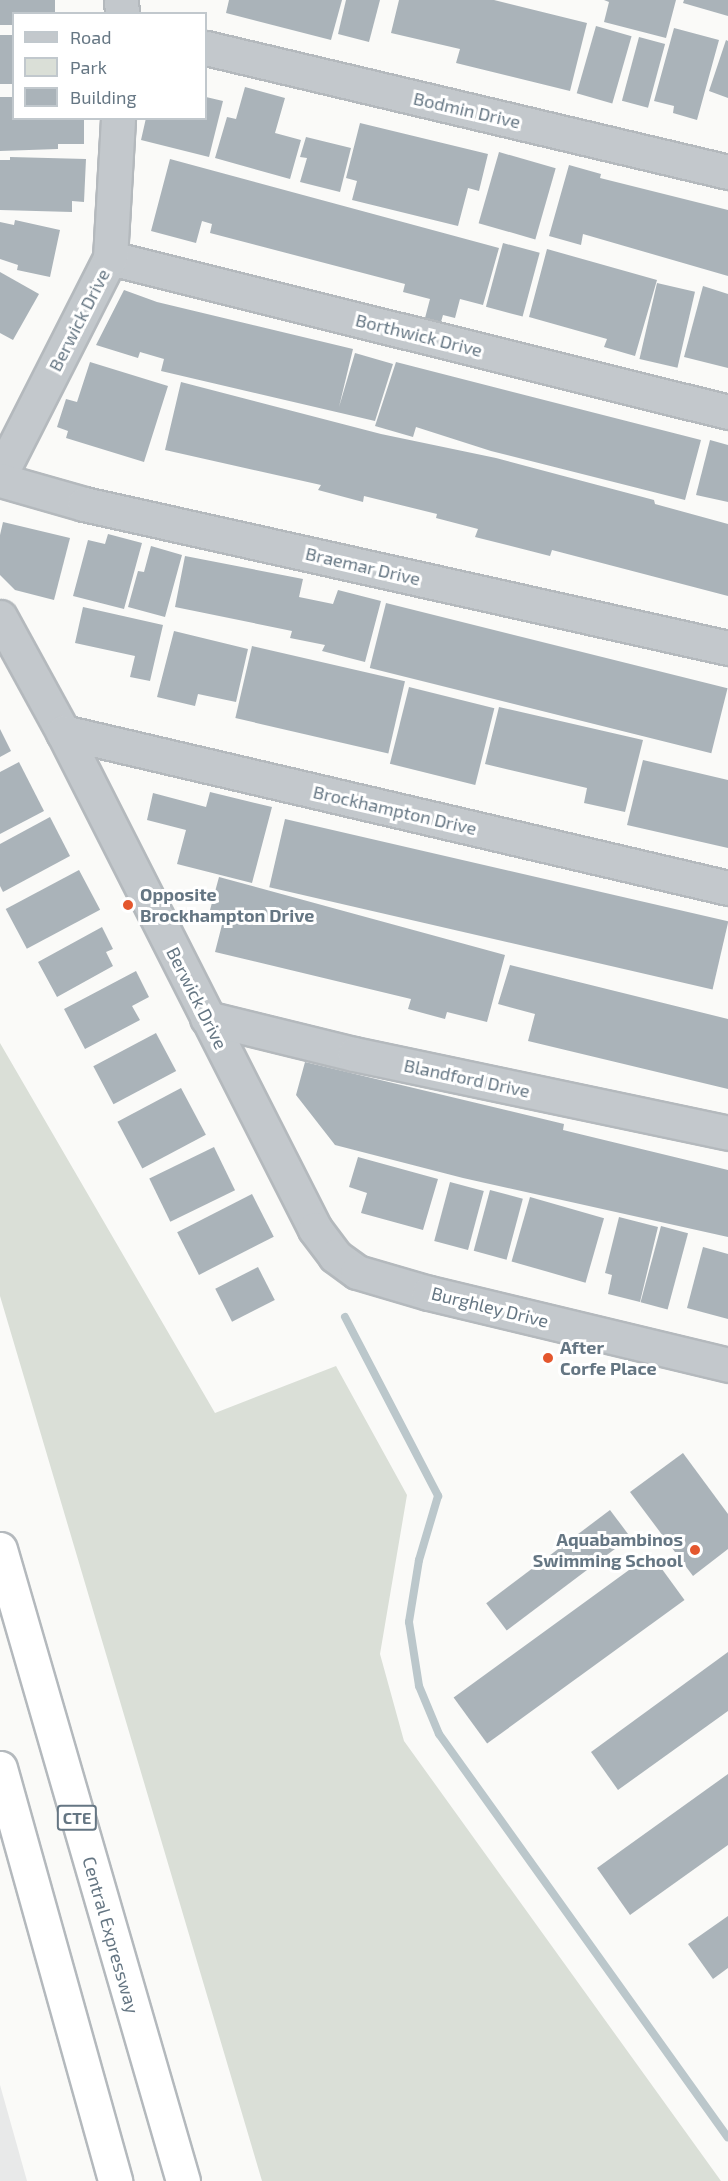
<!DOCTYPE html>
<style>
body{margin:0}
#map{position:relative;width:728px;height:2181px;overflow:hidden;background:#fafaf8;font-family:"Exo 2",sans-serif}
div>[style]{position:absolute}
.built>*{inset:0;background:#e8e9e9}
.green>*{inset:0;background:#dadfd7}
.stream>*{height:8px;margin:-4px;padding:0 4px;transform-origin:4px;border-radius:4px;background:#bbc7cb}
.building>*{inset:0;background:#aab3b9;transform-origin:0 0}
.roads{filter:drop-shadow(2px 0 #b4b9bd) drop-shadow(-2px 0 #b4b9bd) drop-shadow(0 2px #b4b9bd) drop-shadow(0 -2px #b4b9bd)}
.minor>*{height:33px;margin:-16.5px;padding:0 16.5px;transform-origin:16.5px;border-radius:16.5px;background:#c3c8cc}
.highway>*{height:33px;margin:-16.5px;padding:0 16.5px;transform-origin:16.5px;border-radius:16.5px;background:#fff}
.dots>*{width:16px;height:16px;translate:-50% -50%;box-sizing:border-box;border:3px solid #fff;border-radius:50%}
span{translate:-50% -50%;white-space:nowrap;text-align:center;line-height:1.15;-webkit-text-stroke:6px #fff;paint-order:stroke}
.shield-label span{padding:2px 4px;background:#fff;border:2px solid;border-radius:4px;-webkit-text-stroke-width:0}
.shield-label{font-size:16px;color:#657683;font-weight:700}
.street-label{font-size:18px;color:#657683}
.poi-label{font-size:18px;color:#657683;font-weight:700}
.left{translate:0 -50%;text-align:left}
.right{translate:-100% -50%;text-align:right}
.legend{position:absolute;left:12px;top:12px;width:195px;height:108px;box-sizing:border-box;background:#fff;border:2px solid #c1c8cd;margin:0;padding:8px 10px;list-style:none;font-size:18px;color:#657683}
.legend li{display:flex;align-items:center;gap:12px;height:30px}
.legend b{width:30px;border:2px solid #c1c8cd}
</style>
<div id="map">
<div class="built">
<div style="clip-path:polygon(0 2085px,27px 2181px,0 2181px)"></div>
</div>
<div class="green">
<div style="clip-path:polygon(0 1043px,215px 1413px,336px 1366px,407px 1495px,380px 1654px,404px 1741px,721px 2181px,262px 2181px,0 1296px)"></div>
</div>
<div class="stream">
<div style="left:345px;top:1317px;width:202px;rotate:62.5deg"></div>
<div style="left:438px;top:1496px;width:67px;rotate:106.5deg"></div>
<div style="left:419px;top:1560px;width:63px;rotate:99.2deg"></div>
<div style="left:409px;top:1622px;width:65px;rotate:81.1deg"></div>
<div style="left:419px;top:1686px;width:52px;rotate:67.4deg"></div>
<div style="left:439px;top:1734px;width:496px;rotate:54.4deg"></div>
</div>
<div class="building">
<div style="clip-path:polygon(0 0,55px 0,55px 14px,14px 14px,14px 25px,0 25px)"></div>
<div style="clip-path:polygon(229px 0,342px 0,331px 40px,226px 13px)"></div>
<div style="clip-path:polygon(346px 0,380px 0,369px 42px,338px 34px)"></div>
<div style="clip-path:polygon(399px 0,494px 0,587px 23px,570px 91px,456px 63px,460px 49px,391px 33px)"></div>
<div style="clip-path:polygon(676px 0,666px 38px,604px 22px,609px 2px,604px 0)"></div>
<div style="clip-path:polygon(684px 0,728px 0,728px 16px,683px 3px)"></div>
<div style="left:596px;top:26px;width:37px;height:70px;rotate:16deg"></div>
<div style="clip-path:polygon(674px 28px,719px 40px,697px 120px,673px 113px,674px 106px,654px 101px)"></div>
<div style="left:0;top:35px;width:14px;height:49px"></div>
<div style="left:639px;top:37px;width:27px;height:66px;rotate:15deg"></div>
<div style="clip-path:polygon(726px 40px,728px 41px,728px 98px,709px 91px)"></div>
<div style="clip-path:polygon(245px 87px,285px 98px,275px 133px,301px 140px,290px 179px,215px 158px,227px 117px,236px 119px)"></div>
<div style="clip-path:polygon(0 97px,14px 97px,14px 118px,84px 118px,84px 144px,58px 144px,58px 149px,0 151px)"></div>
<div style="clip-path:polygon(206px 97px,223px 101px,209px 157px,141px 140px,146px 118px,206px 118px)"></div>
<div style="clip-path:polygon(360px 123px,488px 154px,479px 191px,468px 188px,458px 226px,352px 200px,357px 181px,346px 178px)"></div>
<div style="clip-path:polygon(306px 137px,351px 148px,340px 192px,300px 182px,307px 158px,300px 157px)"></div>
<div style="left:499px;top:152px;width:59px;height:74px;rotate:16deg"></div>
<div style="clip-path:polygon(10px 157px,86px 159px,84px 202px,72px 201px,72px 212px,0 210px,0 160px,10px 160px)"></div>
<div style="clip-path:polygon(170px 159px,499px 248px,483px 305px,460px 299px,455px 318px,443px 315px,441px 322px,425px 318px,430px 299px,403px 292px,405px 284px,210px 233px,212px 224px,202px 221px,196px 243px,151px 231px)"></div>
<div style="clip-path:polygon(569px 165px,601px 174px,600px 178px,728px 210px,728px 276px,583px 234px,581px 245px,549px 236px)"></div>
<div style="clip-path:polygon(15px 220px,60px 230px,50px 277px,17px 270px,18px 265px,0 259px,0 222px,14px 225px)"></div>
<div style="left:503px;top:243px;width:38px;height:66px;rotate:15deg"></div>
<div style="clip-path:polygon(547px 249px,657px 280px,635px 356px,604px 347px,607px 339px,529px 317px)"></div>
<div style="clip-path:polygon(0 272px,39px 294px,13px 340px,0 333px)"></div>
<div style="left:657px;top:283px;width:39px;height:78px;rotate:13deg"></div>
<div style="clip-path:polygon(703px 286px,728px 294px,728px 368px,684px 357px)"></div>
<div style="clip-path:polygon(124px 290px,157px 302px,353px 349px,339px 407px,355px 353px,393px 364px,375px 421px,161px 371px,164px 359px,140px 352px,138px 358px,96px 345px)"></div>
<div style="clip-path:polygon(90px 362px,168px 386px,144px 462px,66px 438px,68px 431px,57px 427px,66px 399px,77px 402px)"></div>
<div style="clip-path:polygon(396px 362px,701px 440px,685px 500px,491px 451px,416px 427px,413px 437px,375px 426px)"></div>
<div style="clip-path:polygon(181px 382px,381px 434px,496px 458px,654px 500px,655px 504px,728px 524px,728px 596px,552px 550px,550px 556px,475px 537px,478px 529px,436px 518px,437px 514px,364px 496px,363px 502px,318px 490px,321px 485px,165px 450px)"></div>
<div style="clip-path:polygon(710px 440px,728px 445px,728px 502px,696px 495px)"></div>
<div style="clip-path:polygon(3px 522px,70px 538px,54px 600px,15px 590px,0 575px,0 535px)"></div>
<div style="clip-path:polygon(108px 534px,142px 543px,124px 609px,73px 596px,88px 540px,105px 544px)"></div>
<div style="clip-path:polygon(151px 546px,182px 555px,165px 617px,128px 607px,138px 571px,144px 572px)"></div>
<div style="clip-path:polygon(185px 556px,303px 579px,299px 597px,333px 604px,338px 590px,381px 601px,365px 662px,322px 651px,325px 645px,290px 638px,292px 631px,175px 607px)"></div>
<div style="left:386px;top:603px;width:352px;height:67px;rotate:14deg"></div>
<div style="clip-path:polygon(83px 607px,163px 625px,150px 681px,130px 677px,135px 656px,75px 643px)"></div>
<div style="clip-path:polygon(174px 631px,248px 649px,236px 702px,198px 694px,195px 706px,157px 697px)"></div>
<div style="left:252px;top:646px;width:157px;height:74px;rotate:13deg"></div>
<div style="left:409px;top:687px;width:88px;height:79px;rotate:14deg"></div>
<div style="clip-path:polygon(499px 707px,643px 740px,625px 812px,584px 803px,587px 788px,485px 764px)"></div>
<div style="clip-path:polygon(0 729px,11px 751px,0 757px)"></div>
<div style="clip-path:polygon(643px 760px,728px 780px,728px 848px,627px 825px)"></div>
<div style="clip-path:polygon(19px 762px,44px 811px,0 834px,0 772px)"></div>
<div style="clip-path:polygon(210px 792px,272px 807px,252px 883px,177px 864px,186px 830px,147px 820px,153px 793px,206px 807px)"></div>
<div style="clip-path:polygon(50px 817px,70px 856px,3px 892px,0 886px,0 844px)"></div>
<div style="left:285px;top:819px;width:455px;height:70px;rotate:13deg"></div>
<div style="left:79px;top:870px;width:45px;height:83px;rotate:62deg"></div>
<div style="clip-path:polygon(219px 877px,505px 955px,487px 1022px,447px 1012px,445px 1019px,408px 1009px,411px 999px,215px 952px,225px 913px,210px 910px)"></div>
<div style="clip-path:polygon(102px 927px,113px 949px,106px 952px,113px 966px,57px 997px,38px 962px)"></div>
<div style="clip-path:polygon(510px 965px,728px 1019px,728px 1089px,528px 1041px,535px 1014px,498px 1004px)"></div>
<div style="clip-path:polygon(136px 971px,149px 997px,132px 1006px,140px 1020px,85px 1049px,64px 1009px)"></div>
<div style="left:156px;top:1033px;width:43px;height:71px;rotate:62deg"></div>
<div style="clip-path:polygon(305px 1062px,564px 1124px,563px 1130px,728px 1170px,728px 1237px,463px 1178px,335px 1145px,296px 1095px)"></div>
<div style="left:181px;top:1088px;width:53px;height:72px;rotate:62deg"></div>
<div style="left:214px;top:1147px;width:48px;height:72px;rotate:64deg"></div>
<div style="clip-path:polygon(358px 1157px,438px 1179px,423px 1230px,361px 1213px,367px 1193px,349px 1187px)"></div>
<div style="left:450px;top:1182px;width:35px;height:61px;rotate:15deg"></div>
<div style="left:490px;top:1190px;width:34px;height:63px;rotate:15deg"></div>
<div style="left:252px;top:1194px;width:48px;height:84px;rotate:63deg"></div>
<div style="left:530px;top:1197px;width:77px;height:67px;rotate:16deg"></div>
<div style="clip-path:polygon(619px 1217px,658px 1227px,640px 1302px,608px 1294px,612px 1275px,605px 1273px)"></div>
<div style="left:661px;top:1226px;width:28px;height:79px;rotate:15deg"></div>
<div style="clip-path:polygon(703px 1247px,728px 1254px,728px 1319px,687px 1308px)"></div>
<div style="left:258px;top:1267px;width:37px;height:48px;rotate:63deg"></div>
<div style="clip-path:polygon(683px 1453px,728px 1514px,728px 1549px,693px 1576px,630px 1492px)"></div>
<div style="left:610px;top:1510px;width:34px;height:155px;rotate:53deg"></div>
<div style="left:651px;top:1554px;width:57px;height:244px;rotate:54deg"></div>
<div style="clip-path:polygon(728px 1652px,728px 1711px,618px 1790px,591px 1752px)"></div>
<div style="clip-path:polygon(728px 1774px,728px 1845px,630px 1915px,597px 1868px)"></div>
<div style="clip-path:polygon(728px 1916px,728px 1968px,713px 1979px,688px 1944px)"></div>
</div>
<div class="roads">
<div class="minor">
<div style="left:121px;top:0;width:14px;rotate:86deg"></div>
<div style="left:206px;top:48px;width:537px;rotate:13.36deg"></div>
<div style="left:110px;top:258px;width:637px;rotate:13.99deg"></div>
<div style="left:0;top:475px;width:243px;rotate:-63.1deg"></div>
<div style="left:110px;top:258px;width:140px;rotate:-86.7deg"></div>
<div style="left:0;top:480px;width:87px;rotate:15.9deg"></div>
<div style="left:84px;top:504px;width:660px;rotate:12.6deg"></div>
<div style="left:0;top:617px;width:131px;rotate:61.3deg"></div>
<div style="left:63px;top:732px;width:557px;rotate:63.11deg"></div>
<div style="left:315px;top:1229px;width:34px;rotate:53deg"></div>
<div style="left:335px;top:1256px;width:27px;rotate:36deg"></div>
<div style="left:357px;top:1272px;width:75px;rotate:16.3deg"></div>
<div style="left:429px;top:1293px;width:308px;rotate:13.5deg"></div>
<div style="left:63px;top:732px;width:683px;rotate:13.2deg"></div>
<div style="left:207px;top:1018px;width:151px;rotate:13.8deg"></div>
<div style="left:354px;top:1054px;width:382px;rotate:11.9deg"></div>
</div>
<div class="highway">
<div style="left:0;top:1549px;width:658px;rotate:73.85deg"></div>
<div style="left:0;top:1768px;width:429px;rotate:74.4deg"></div>
</div>
</div>
<div class="dots">
<div style="left:128px;top:905px;background:#e4572e"></div>
<div style="left:548px;top:1358px;background:#e4572e"></div>
<div style="left:695px;top:1550px;background:#e4572e"></div>
</div>
<div class="shield-label">
<span style="left:77px;top:1818px">CTE</span>
</div>
<div class="street-label">
<span style="left:467px;top:110px;rotate:13deg">Bodmin Drive</span>
<span style="left:79px;top:320px;rotate:-63deg">Berwick Drive</span>
<span style="left:419px;top:335px;rotate:14deg">Borthwick Drive</span>
<span style="left:363px;top:566px;rotate:13deg">Braemar Drive</span>
<span style="left:395px;top:810px;rotate:13deg">Brockhampton Drive</span>
<span style="left:197px;top:998px;rotate:63deg">Berwick Drive</span>
<span style="left:467px;top:1078px;rotate:12deg">Blandford Drive</span>
<span style="left:490px;top:1307px;rotate:14deg">Burghley Drive</span>
<span style="left:111px;top:1935px;rotate:74deg">Central Expressway</span>
</div>
<div class="poi-label">
<span class="left" style="left:140px;top:905px">Opposite<br>Brockhampton Drive</span>
<span class="left" style="left:560px;top:1358px">After<br>Corfe Place</span>
<span class="right" style="left:683px;top:1550px">Aquabambinos<br>Swimming School</span>
</div>
<ul class="legend">
<li><b style="height:8px;background:#c3c8cc"></b>Road</li>
<li><b style="height:16px;background:#dadfd7"></b>Park</li>
<li><b style="height:16px;background:#aab3b9"></b>Building</li>
</ul>
</div>
